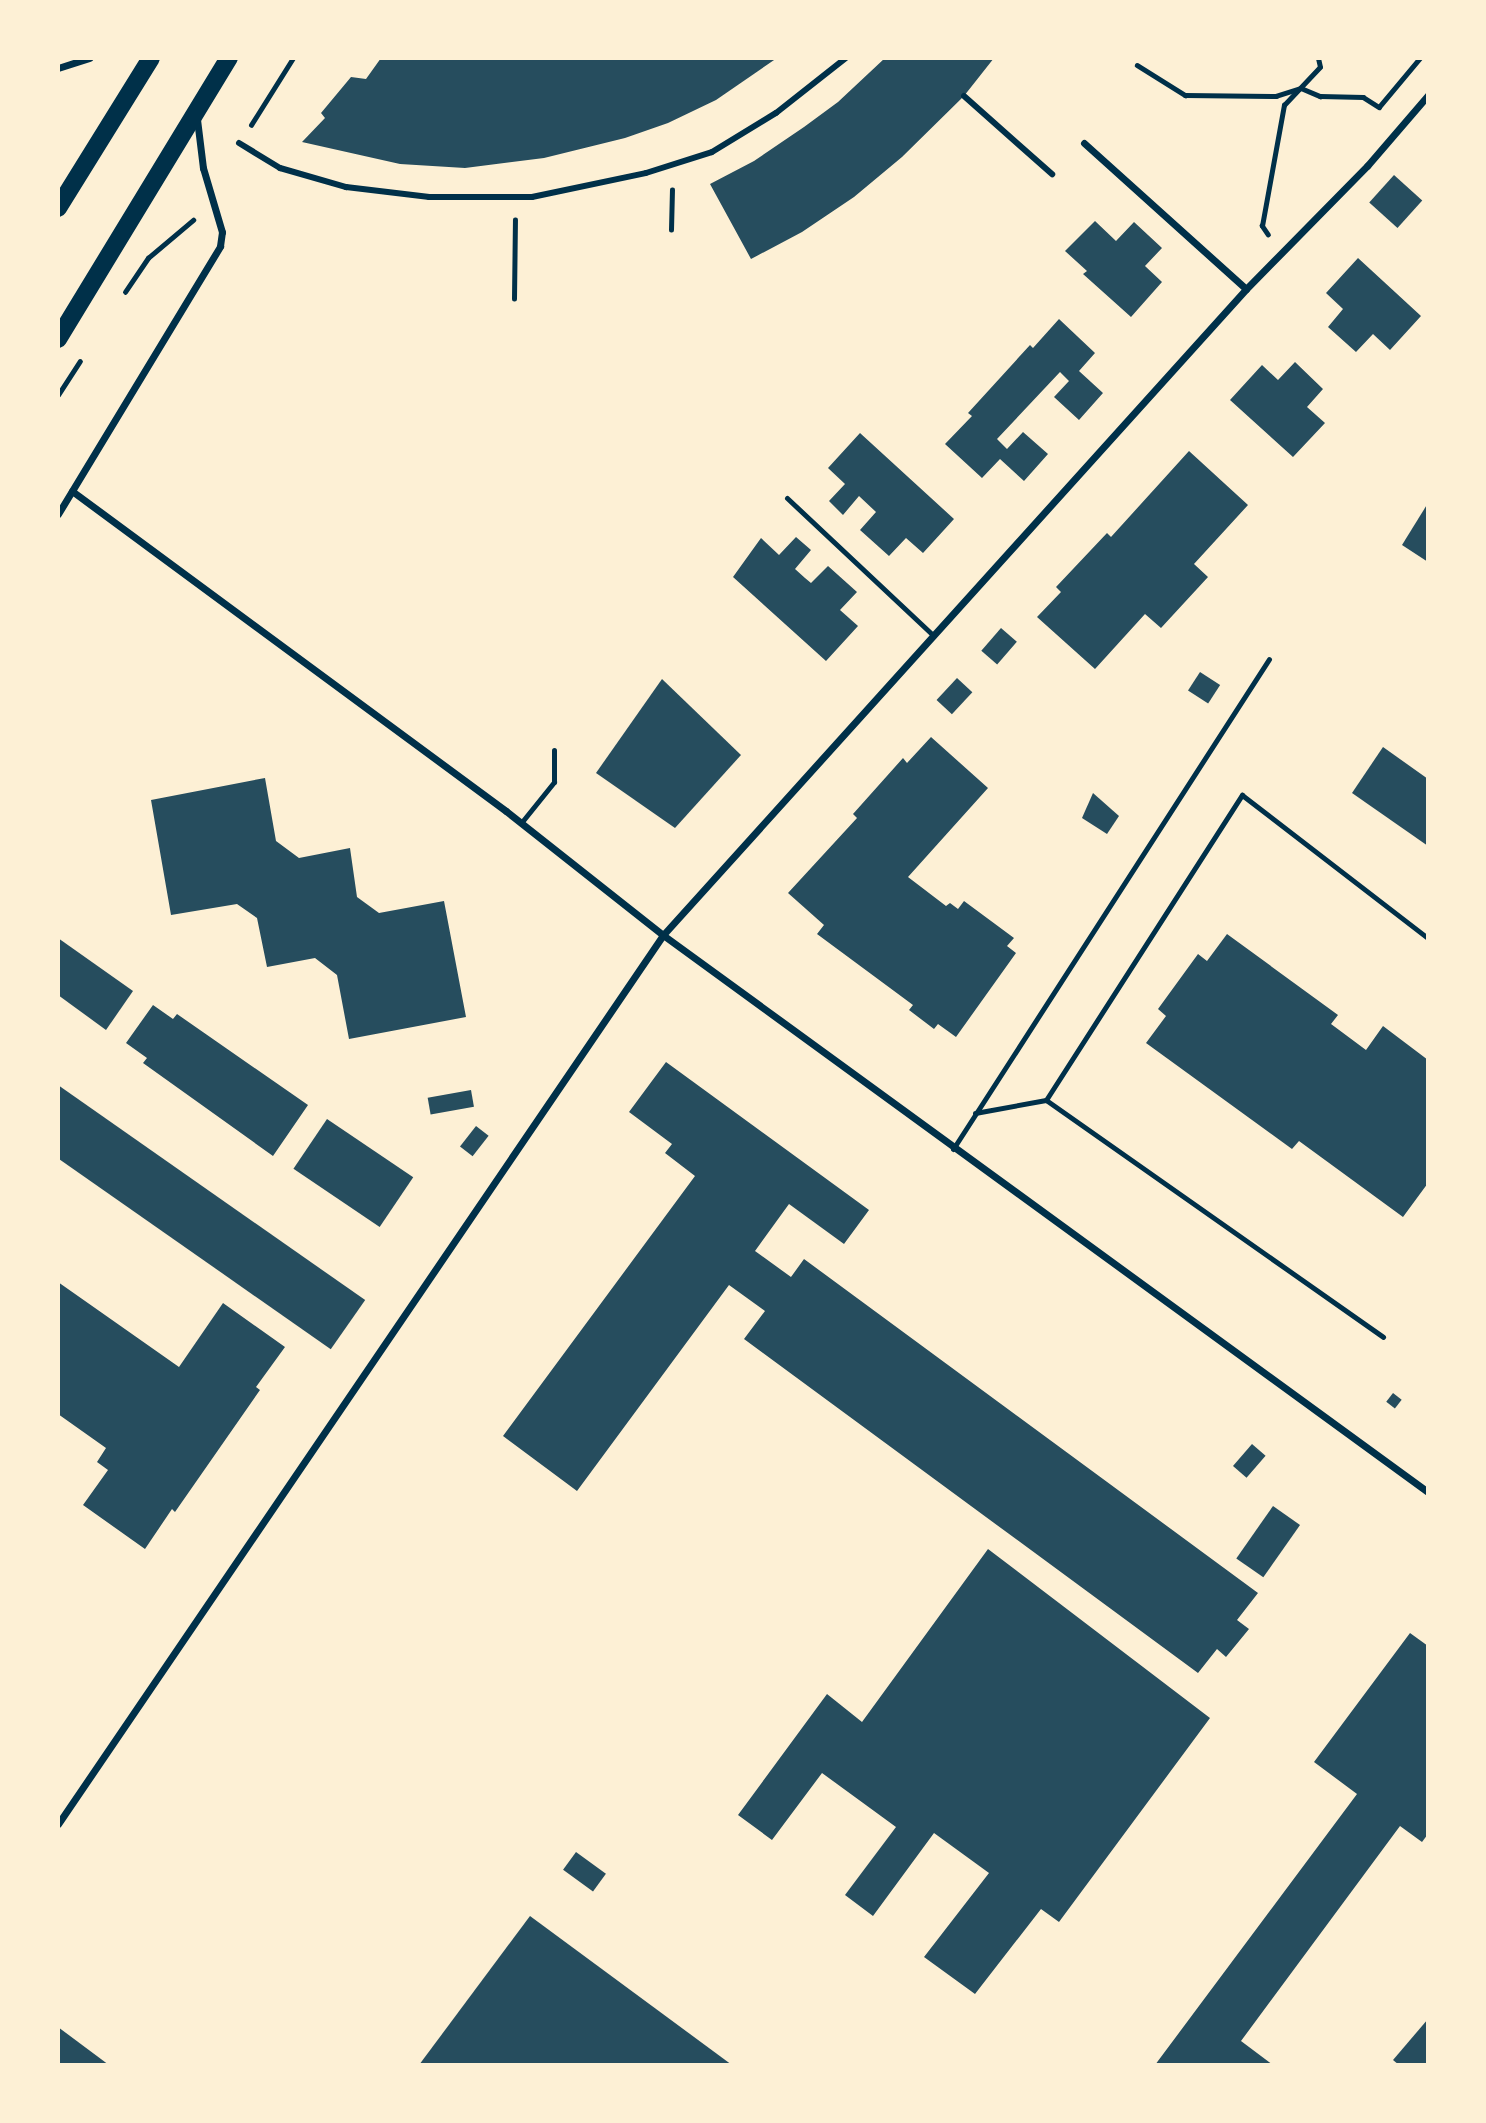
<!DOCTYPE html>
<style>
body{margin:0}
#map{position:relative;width:1486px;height:2123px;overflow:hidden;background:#fdf0d5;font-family:Barlow,sans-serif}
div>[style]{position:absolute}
.building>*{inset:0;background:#264d5e;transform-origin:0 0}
.path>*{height:4.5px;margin:-2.25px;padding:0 2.25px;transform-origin:2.25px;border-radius:2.25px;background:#003049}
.service>*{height:5px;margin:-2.5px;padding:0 2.5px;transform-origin:2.5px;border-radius:2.5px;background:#003049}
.pedestrian>*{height:6px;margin:-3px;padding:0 3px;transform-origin:3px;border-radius:3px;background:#003049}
.minor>*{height:7px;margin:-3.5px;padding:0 3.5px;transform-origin:3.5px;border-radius:3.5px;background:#003049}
.primary>*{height:18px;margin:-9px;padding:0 9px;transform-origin:9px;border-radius:9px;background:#003049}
span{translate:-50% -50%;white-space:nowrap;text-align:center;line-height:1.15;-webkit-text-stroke:7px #fdf0d5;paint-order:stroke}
.frame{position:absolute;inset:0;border:60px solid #fdf0d5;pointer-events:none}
</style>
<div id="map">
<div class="building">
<div style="clip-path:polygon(381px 58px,777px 58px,716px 100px,668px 123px,625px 138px,544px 158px,465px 168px,400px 164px,302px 142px,325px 118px,321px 113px,351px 77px,366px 79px)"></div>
<div style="clip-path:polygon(885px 58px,994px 58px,964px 96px,902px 157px,854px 197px,802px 232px,751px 259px,710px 184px,754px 161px,804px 127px,838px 102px)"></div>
<div style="left:1394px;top:175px;width:38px;height:37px;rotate:42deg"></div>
<div style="clip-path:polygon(1095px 221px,1116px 241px,1134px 222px,1162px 248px,1145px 266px,1162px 282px,1131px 317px,1083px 274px,1087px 271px,1065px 251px)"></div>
<div style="clip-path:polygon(1358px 258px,1421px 316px,1390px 350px,1373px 334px,1356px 352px,1328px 327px,1343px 309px,1326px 293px)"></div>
<div style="clip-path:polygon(1059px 319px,1095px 353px,1079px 371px,1103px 393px,1079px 420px,1054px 397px,1069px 381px,1060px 372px,997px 439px,1007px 449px,1023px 432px,1048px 454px,1024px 481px,1000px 459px,982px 478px,945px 444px,972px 416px,968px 413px,1030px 345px,1033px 348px)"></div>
<div style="clip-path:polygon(1295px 362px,1323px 389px,1307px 407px,1325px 423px,1293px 457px,1230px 400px,1262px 365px,1278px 380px)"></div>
<div style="clip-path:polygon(860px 433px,954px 519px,923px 553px,906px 538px,889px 556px,860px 530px,876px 512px,859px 496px,843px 515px,829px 501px,845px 484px,828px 468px)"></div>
<div style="clip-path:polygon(1189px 451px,1248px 505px,1194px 564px,1208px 577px,1161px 628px,1145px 614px,1095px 669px,1037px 617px,1061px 592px,1056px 587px,1107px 533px,1111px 537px)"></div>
<div style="clip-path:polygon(1428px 503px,1428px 562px,1402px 545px)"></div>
<div style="clip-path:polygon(796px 537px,811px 550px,795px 569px,805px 578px,811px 583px,828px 566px,857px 592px,840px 610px,858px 626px,826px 661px,733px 577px,761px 538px,779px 555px)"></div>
<div style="left:1001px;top:628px;width:21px;height:30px;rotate:41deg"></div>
<div style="left:1200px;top:672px;width:24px;height:22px;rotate:33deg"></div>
<div style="left:957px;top:678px;width:21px;height:30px;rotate:43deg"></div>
<div style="clip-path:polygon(662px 679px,741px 755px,675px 828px,596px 773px)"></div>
<div style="clip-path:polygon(931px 737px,988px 788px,908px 877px,946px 906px,950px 903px,958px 909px,964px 901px,1014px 938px,1007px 946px,1016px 953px,956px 1037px,938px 1024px,934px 1029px,909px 1010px,913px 1005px,817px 934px,824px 925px,788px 893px,857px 818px,853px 814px,903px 758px,907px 763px)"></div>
<div style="clip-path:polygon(1383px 747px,1428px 779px,1428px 846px,1352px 793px)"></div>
<div style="clip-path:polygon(265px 778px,276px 841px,299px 858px,350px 848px,357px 897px,379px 913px,444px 901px,466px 1017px,349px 1039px,337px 975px,315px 958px,267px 967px,257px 918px,237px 904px,171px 915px,151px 800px)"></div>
<div style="clip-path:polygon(1093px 793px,1119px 816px,1107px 834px,1082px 818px)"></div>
<div style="clip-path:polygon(1227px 934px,1338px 1015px,1331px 1024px,1366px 1050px,1383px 1026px,1428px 1060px,1428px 1183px,1403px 1217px,1299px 1141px,1292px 1149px,1146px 1043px,1166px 1016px,1158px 1009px,1198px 954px,1207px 961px)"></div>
<div style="clip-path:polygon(58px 938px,133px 991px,106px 1030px,58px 995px)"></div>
<div style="clip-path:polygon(153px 1005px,173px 1019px,177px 1014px,308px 1105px,273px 1156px,143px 1063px,147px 1058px,126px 1043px)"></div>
<div style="clip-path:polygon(666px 1062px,869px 1210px,844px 1244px,789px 1204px,755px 1251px,791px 1277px,804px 1259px,1258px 1593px,1237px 1620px,1249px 1629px,1226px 1657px,1217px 1649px,1198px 1673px,744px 1339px,765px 1311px,729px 1285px,577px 1491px,503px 1436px,695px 1176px,665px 1153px,672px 1144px,629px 1112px)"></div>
<div style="left:58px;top:1085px;width:375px;height:60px;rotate:35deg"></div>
<div style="left:471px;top:1090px;width:17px;height:44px;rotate:80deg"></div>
<div style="left:327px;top:1119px;width:104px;height:60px;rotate:34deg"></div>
<div style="left:476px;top:1126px;width:16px;height:26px;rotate:38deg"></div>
<div style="clip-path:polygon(58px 1282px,179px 1367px,223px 1303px,285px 1347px,256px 1387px,260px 1390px,175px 1512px,172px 1509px,145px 1549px,83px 1505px,108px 1470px,97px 1462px,106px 1448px,58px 1414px)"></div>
<div style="left:1393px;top:1393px;width:11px;height:11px;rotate:38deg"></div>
<div style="left:1252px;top:1444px;width:18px;height:29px;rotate:41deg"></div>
<div style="left:1273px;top:1506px;width:33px;height:64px;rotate:35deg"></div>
<div style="clip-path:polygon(988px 1549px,1210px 1718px,1059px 1922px,1041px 1909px,975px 1994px,924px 1957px,989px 1873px,934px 1833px,873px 1916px,845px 1895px,896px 1827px,822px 1773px,772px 1840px,738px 1815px,827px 1694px,862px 1722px)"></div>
<div style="clip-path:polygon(1410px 1633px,1428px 1646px,1428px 1834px,1422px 1842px,1400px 1826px,1241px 2041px,1273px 2065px,1155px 2065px,1357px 1794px,1314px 1762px)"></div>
<div style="left:576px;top:1852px;width:37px;height:22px;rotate:36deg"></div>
<div style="clip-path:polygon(530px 1916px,732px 2065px,419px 2065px)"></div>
<div style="clip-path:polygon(1428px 2019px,1428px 2065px,1399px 2065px,1393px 2060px)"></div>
<div style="clip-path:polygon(58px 2027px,109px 2065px,58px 2065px)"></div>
</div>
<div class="path">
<div style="left:1137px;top:65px;width:57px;rotate:32deg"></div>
<div style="left:1185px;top:95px;width:91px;rotate:0.6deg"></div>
<div style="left:1276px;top:96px;width:26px;rotate:-18deg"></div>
<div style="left:1301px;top:88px;width:21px;rotate:23deg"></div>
<div style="left:1320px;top:96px;width:43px;rotate:1.3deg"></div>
<div style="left:1363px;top:97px;width:19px;rotate:32deg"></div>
<div style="left:1379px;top:107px;width:64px;rotate:-50.1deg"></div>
<div style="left:251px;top:125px;width:79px;rotate:-57.9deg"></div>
<div style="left:671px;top:230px;width:40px;rotate:-88.6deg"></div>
<div style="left:1268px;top:235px;width:11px;rotate:-124deg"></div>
<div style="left:1262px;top:226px;width:123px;rotate:-79.7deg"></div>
<div style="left:1284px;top:105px;width:52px;rotate:-46.5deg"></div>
<div style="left:1320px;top:67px;width:9px;rotate:-103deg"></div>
<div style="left:125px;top:292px;width:41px;rotate:-55.9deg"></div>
<div style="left:148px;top:258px;width:59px;rotate:-40.2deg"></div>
<div style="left:514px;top:299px;width:79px;rotate:-89.3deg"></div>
<div style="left:58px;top:395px;width:40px;rotate:-57.1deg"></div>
</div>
<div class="service">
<div style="left:787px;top:498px;width:199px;rotate:43.2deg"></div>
<div style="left:521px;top:823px;width:53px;rotate:-51.2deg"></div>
<div style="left:554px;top:782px;width:32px;rotate:-90deg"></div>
<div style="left:1046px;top:1100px;width:363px;rotate:-57.3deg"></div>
<div style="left:1242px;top:795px;width:235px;rotate:37.6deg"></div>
<div style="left:975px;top:1113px;width:72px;rotate:-10.4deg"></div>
<div style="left:1046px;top:1100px;width:412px;rotate:35.1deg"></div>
<div style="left:953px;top:1149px;width:583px;rotate:-57.18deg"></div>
</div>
<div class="pedestrian">
<div style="left:964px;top:96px;width:118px;rotate:41.6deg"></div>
<div style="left:239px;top:143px;width:48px;rotate:31.4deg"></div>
<div style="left:280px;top:168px;width:69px;rotate:16.1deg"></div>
<div style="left:346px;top:187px;width:84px;rotate:6.9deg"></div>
<div style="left:429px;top:197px;width:103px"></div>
<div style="left:532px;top:197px;width:116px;rotate:-11.9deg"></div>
<div style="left:646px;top:173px;width:69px;rotate:-17.7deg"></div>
<div style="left:712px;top:152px;width:75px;rotate:-31.4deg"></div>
<div style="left:776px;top:113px;width:89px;rotate:-38.2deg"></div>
</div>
<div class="minor">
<div style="left:58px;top:68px;width:33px;rotate:-18deg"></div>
<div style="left:1084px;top:143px;width:218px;rotate:42deg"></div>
<div style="left:72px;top:491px;width:539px;rotate:36.4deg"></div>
<div style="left:506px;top:811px;width:200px;rotate:38.3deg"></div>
<div style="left:663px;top:935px;width:946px;rotate:36.06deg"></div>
<div style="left:58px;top:514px;width:313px;rotate:-58.8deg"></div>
<div style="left:220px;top:246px;width:14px;rotate:-82deg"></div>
<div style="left:222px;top:232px;width:67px;rotate:-106.5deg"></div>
<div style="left:203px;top:168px;width:49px;rotate:-97deg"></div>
<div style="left:58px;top:1824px;width:1075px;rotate:-55.76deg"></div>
<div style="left:663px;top:935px;width:870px;rotate:-47.93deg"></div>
<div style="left:1246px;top:289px;width:173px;rotate:-45.5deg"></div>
<div style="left:1367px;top:166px;width:94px;rotate:-49.3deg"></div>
</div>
<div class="primary">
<div style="left:58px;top:208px;width:176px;rotate:-58.2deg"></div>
<div style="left:58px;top:339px;width:329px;rotate:-58.7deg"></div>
</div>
<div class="frame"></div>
</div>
